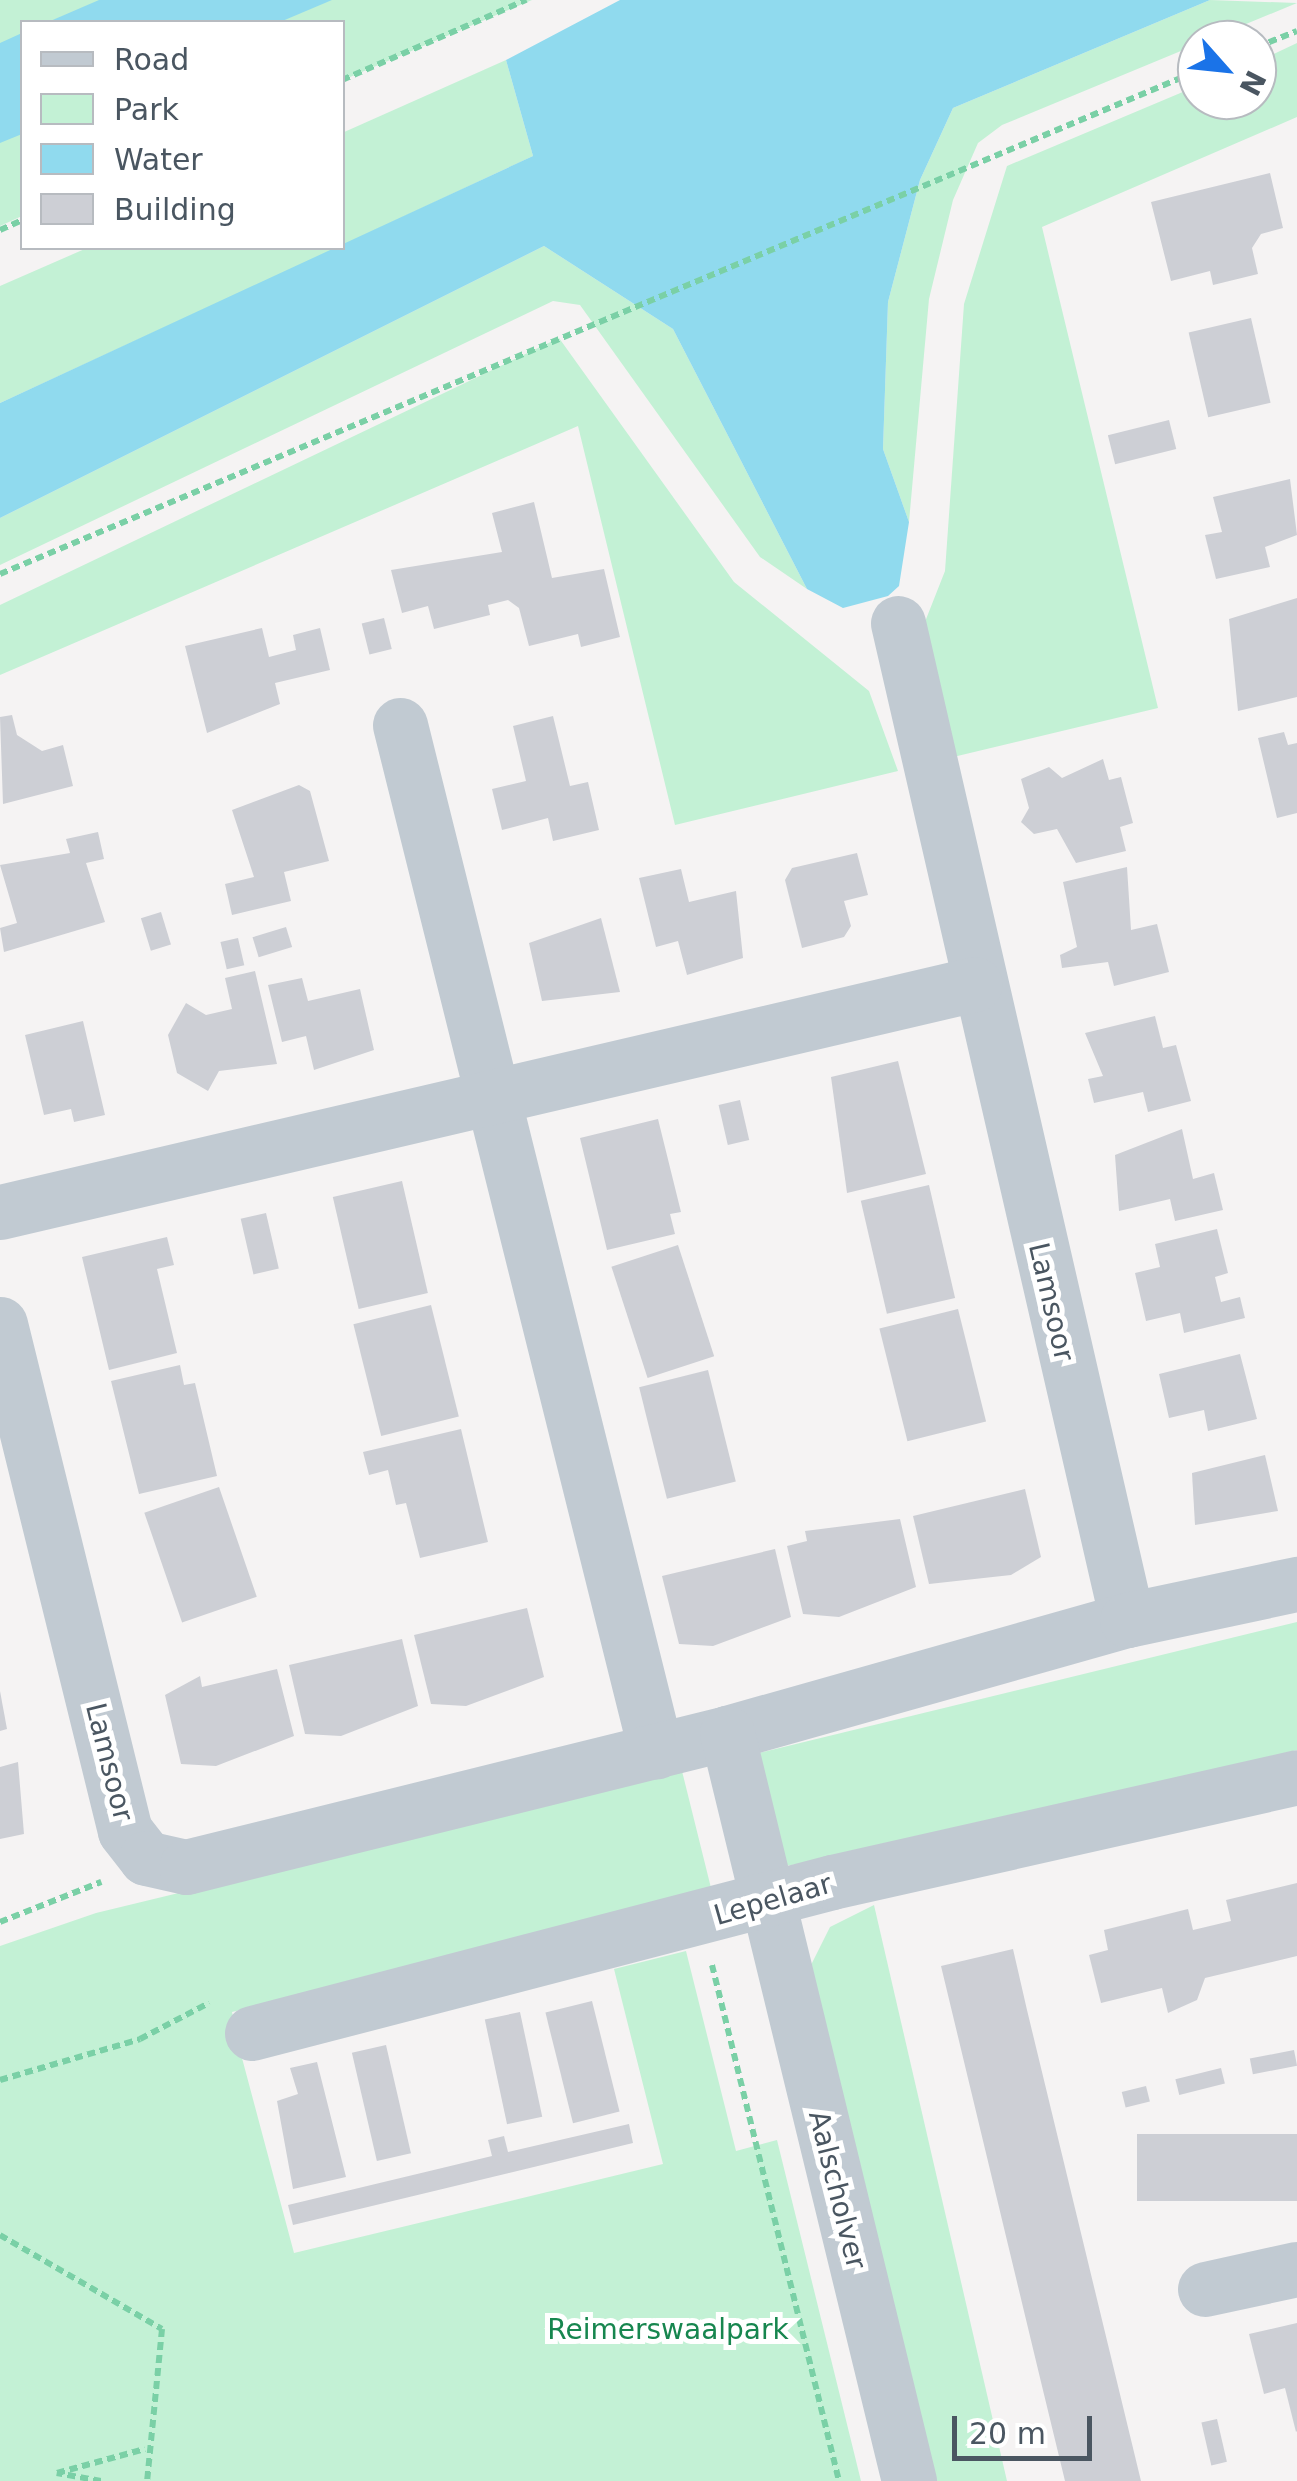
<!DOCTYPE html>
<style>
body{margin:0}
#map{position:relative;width:1297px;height:2481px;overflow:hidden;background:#f5f3f3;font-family:"DejaVu Sans",sans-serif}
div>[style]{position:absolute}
.green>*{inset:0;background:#c3f1d5}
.water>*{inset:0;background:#90daee}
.building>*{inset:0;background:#cdcfd5;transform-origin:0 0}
.path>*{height:6px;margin-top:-3px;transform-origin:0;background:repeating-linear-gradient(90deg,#7ad0a6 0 8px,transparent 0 13px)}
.minor>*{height:55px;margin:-27.5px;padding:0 27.5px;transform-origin:27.5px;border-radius:27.5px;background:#c1cad2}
span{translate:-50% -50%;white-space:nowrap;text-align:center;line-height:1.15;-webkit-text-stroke:10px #fff;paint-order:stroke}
.street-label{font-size:28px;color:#4a5661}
.park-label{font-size:28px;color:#17864f}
.legend{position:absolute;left:20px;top:20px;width:325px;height:230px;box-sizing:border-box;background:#fff;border:2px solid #b7bbc0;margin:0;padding:12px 18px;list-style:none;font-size:30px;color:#4a5661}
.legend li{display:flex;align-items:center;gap:20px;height:50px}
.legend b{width:50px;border:2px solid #b7bbc0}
.north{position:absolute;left:1177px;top:20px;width:100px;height:100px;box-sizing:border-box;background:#fff;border:2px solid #b7bbc0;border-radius:50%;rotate:117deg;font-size:28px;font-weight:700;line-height:40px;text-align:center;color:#4a5661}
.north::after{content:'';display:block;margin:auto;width:35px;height:45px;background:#1a73e8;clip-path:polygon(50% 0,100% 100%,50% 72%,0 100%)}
.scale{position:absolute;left:952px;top:2416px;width:140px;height:45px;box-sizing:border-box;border:5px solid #4a5661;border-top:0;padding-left:12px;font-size:30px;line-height:35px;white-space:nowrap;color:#4a5661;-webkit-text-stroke:8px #fff;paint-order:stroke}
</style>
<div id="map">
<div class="green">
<div style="clip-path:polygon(0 0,532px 0,343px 80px,342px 22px,22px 22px,22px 216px,0 226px)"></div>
<div style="clip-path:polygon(1210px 0,1297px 3px,1002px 125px,978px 143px,953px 200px,929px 299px,909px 522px,883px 449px,888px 302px,920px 180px,953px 108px)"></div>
<div style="clip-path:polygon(1297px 43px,1297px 117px,1042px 227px,1158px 708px,924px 764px,919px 637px,945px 571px,964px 304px,1007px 166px,1197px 86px,1197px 100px,1257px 100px,1257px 62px)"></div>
<div style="clip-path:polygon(506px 60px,533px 156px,343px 245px,342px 133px)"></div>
<div style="clip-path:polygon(544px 246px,673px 329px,807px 589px,760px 557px,580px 305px,553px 301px,0 565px,0 518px)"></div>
<div style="clip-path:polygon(87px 248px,337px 248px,0 403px,0 286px)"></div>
<div style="clip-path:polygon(559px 338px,734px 582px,869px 691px,898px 771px,675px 825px,578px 426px,0 675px,0 605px)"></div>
<div style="clip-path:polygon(1297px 1622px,1297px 1750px,903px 1848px,778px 1867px,751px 1755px)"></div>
<div style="clip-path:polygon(682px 1771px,713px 1896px,232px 2012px,242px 2058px,294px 2253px,663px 2164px,614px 1969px,686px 1951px,736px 2151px,777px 2140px,861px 2481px,0 2481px,0 1946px,96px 1913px)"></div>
<div style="clip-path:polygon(874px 1905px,1007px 2481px,931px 2481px,806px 1975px,830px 1927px)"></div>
</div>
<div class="water">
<div style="clip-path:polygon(99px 0,332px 0,280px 22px,48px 22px)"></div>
<div style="clip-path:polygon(620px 0,1210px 0,953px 108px,920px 180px,888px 302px,883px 449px,909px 522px,899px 586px,888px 596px,843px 608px,807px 589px,673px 329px,544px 246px,0 518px,0 403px,533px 156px,506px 60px)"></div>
<div style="clip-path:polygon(22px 33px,22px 134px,0 143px,0 43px)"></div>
</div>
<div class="building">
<div style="clip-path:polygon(1270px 173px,1283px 228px,1261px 234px,1252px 248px,1258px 274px,1213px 285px,1210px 271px,1171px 281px,1151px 202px)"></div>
<div style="left:1251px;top:318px;width:87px;height:64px;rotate:77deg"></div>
<div style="left:1169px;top:420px;width:30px;height:63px;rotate:76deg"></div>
<div style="clip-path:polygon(1290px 479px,1297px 535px,1265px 547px,1270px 567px,1216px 579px,1205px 535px,1222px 532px,1213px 497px)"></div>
<div style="clip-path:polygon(534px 502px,552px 578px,604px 569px,620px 637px,581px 647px,578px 634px,529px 646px,519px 608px,508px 600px,488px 605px,490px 615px,434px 629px,428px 606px,402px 613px,391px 570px,502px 552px,492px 513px)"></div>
<div style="clip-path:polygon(1297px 598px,1297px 697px,1238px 711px,1229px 619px)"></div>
<div style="left:384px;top:618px;width:32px;height:23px;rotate:76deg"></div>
<div style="clip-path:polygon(262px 628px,269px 657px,296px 650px,293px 635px,320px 628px,330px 670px,275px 683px,280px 704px,207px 733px,185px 646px)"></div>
<div style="clip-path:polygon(12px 715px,17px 735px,42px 751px,63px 745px,73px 786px,3px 804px,0 717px)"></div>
<div style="clip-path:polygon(553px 716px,570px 786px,588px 782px,599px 830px,553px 841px,548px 818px,502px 830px,492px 789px,526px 781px,513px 726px)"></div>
<div style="clip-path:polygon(1284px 732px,1288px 745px,1297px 743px,1297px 813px,1277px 818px,1258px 738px)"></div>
<div style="clip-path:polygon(1103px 759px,1109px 780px,1121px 777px,1133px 823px,1120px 827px,1126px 851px,1076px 863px,1057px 829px,1034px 834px,1021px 822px,1029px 808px,1021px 779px,1049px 767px,1062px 778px)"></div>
<div style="clip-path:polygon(299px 785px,310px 791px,329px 861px,284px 872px,291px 901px,232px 915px,225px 884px,254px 877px,232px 810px)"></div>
<div style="clip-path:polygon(98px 832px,104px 859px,86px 863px,105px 922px,4px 952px,0 928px,17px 923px,0 865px,70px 853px,66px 839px)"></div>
<div style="clip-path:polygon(857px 853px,868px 895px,844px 901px,851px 926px,844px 937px,802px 948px,785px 880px,792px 868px)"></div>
<div style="clip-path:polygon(1127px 867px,1131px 930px,1157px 924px,1169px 972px,1114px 986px,1108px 962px,1062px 968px,1060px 955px,1077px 947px,1063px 882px)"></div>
<div style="clip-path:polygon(681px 869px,689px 902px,736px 891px,743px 958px,687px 975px,678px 941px,656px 947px,639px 878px)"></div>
<div style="left:161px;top:912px;width:34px;height:21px;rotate:73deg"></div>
<div style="clip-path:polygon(601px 918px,620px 992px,542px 1001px,529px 943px)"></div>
<div style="left:286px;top:927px;width:21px;height:35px;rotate:73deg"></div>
<div style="left:238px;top:938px;width:28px;height:18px;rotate:77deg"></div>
<div style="clip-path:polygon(255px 971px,277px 1064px,219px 1071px,208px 1091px,177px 1073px,168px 1035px,186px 1003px,206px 1015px,232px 1009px,225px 978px)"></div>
<div style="clip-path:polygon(302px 978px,308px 1001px,360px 989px,374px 1050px,314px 1070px,306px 1036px,282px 1042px,268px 985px)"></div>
<div style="clip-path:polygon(1155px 1016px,1163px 1048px,1176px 1045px,1191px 1101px,1148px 1112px,1143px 1092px,1094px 1103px,1088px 1079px,1103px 1076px,1085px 1033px)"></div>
<div style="clip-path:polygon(83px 1021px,105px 1115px,74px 1122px,71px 1109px,44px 1115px,25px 1035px)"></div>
<div style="clip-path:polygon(898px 1061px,926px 1174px,847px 1193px,831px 1077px)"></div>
<div style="left:740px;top:1100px;width:41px;height:22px;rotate:77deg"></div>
<div style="clip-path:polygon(658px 1119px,681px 1212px,670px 1214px,675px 1234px,607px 1250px,580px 1138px)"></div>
<div style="clip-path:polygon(1182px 1129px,1193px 1179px,1214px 1173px,1223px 1210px,1175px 1221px,1170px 1199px,1119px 1211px,1115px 1155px)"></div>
<div style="left:402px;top:1181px;width:115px;height:71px;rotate:77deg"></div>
<div style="left:929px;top:1185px;width:116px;height:70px;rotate:77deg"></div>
<div style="left:266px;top:1213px;width:57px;height:26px;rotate:77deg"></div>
<div style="clip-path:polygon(1217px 1229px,1228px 1273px,1215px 1277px,1221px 1302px,1240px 1297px,1245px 1318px,1184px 1333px,1180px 1313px,1146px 1321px,1135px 1273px,1160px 1267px,1155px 1244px)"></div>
<div style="clip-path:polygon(167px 1237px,174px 1265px,157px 1269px,177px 1353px,109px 1370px,82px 1257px)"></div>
<div style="left:678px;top:1245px;width:117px;height:70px;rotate:72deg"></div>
<div style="left:431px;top:1305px;width:115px;height:80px;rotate:76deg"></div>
<div style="left:958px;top:1309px;width:116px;height:81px;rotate:76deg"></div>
<div style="clip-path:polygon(1240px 1354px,1257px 1419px,1208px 1431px,1204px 1410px,1169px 1418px,1159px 1374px)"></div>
<div style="clip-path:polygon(180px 1365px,184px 1385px,195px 1383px,217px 1476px,139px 1494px,111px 1381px)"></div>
<div style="left:708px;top:1370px;width:115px;height:71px;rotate:76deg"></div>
<div style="clip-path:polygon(461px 1429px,488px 1542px,420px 1558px,406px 1503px,396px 1505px,388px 1470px,369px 1475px,363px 1452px)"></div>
<div style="clip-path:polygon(1265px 1455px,1278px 1511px,1195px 1525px,1192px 1473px)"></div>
<div style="left:219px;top:1487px;width:116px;height:79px;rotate:71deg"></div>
<div style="clip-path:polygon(1025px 1489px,1041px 1557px,1011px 1575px,929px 1584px,913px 1516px)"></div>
<div style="clip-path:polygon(900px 1519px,916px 1587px,839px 1617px,803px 1614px,787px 1546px,807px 1541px,805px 1531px)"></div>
<div style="clip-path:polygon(775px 1549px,791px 1617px,713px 1646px,679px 1644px,662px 1576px)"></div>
<div style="clip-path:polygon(527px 1608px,544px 1677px,466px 1706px,431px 1704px,414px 1635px)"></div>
<div style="clip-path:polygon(402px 1639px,418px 1706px,341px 1736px,305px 1734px,289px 1665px)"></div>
<div style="clip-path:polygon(277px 1669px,294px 1736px,216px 1766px,181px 1764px,165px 1695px,200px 1676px,202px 1687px)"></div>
<div style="clip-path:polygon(0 1691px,7px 1729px,0 1731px)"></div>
<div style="clip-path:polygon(18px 1762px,24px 1834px,0 1839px,0 1767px)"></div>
<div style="clip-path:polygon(1297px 1883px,1297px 1956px,1205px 1978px,1197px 2000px,1168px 2013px,1162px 1988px,1101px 2003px,1089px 1955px,1108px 1950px,1104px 1930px,1188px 1909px,1193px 1930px,1231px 1921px,1226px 1900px)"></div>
<div style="clip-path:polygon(1013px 1949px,1027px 2010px,1141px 2481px,1065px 2481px,1041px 2382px,941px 1966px)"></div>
<div style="left:592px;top:2001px;width:114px;height:48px;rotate:76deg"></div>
<div style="left:520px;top:2012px;width:107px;height:36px;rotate:78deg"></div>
<div style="left:386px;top:2045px;width:111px;height:35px;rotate:77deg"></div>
<div style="left:1294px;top:2050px;width:16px;height:45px;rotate:79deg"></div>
<div style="clip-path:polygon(317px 2062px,346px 2177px,293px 2189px,277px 2101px,298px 2094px,290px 2068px)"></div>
<div style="left:1221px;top:2068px;width:16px;height:47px;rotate:76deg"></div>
<div style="left:1146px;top:2086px;width:16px;height:25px;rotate:76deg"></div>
<div style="clip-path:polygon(629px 2124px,633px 2143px,293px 2225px,288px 2205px,492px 2156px,488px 2140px,504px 2136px,508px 2152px)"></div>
<div style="left:1297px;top:2134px;width:67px;height:160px;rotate:90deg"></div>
<div style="clip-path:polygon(1297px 2323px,1297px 2431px,1296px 2432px,1285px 2388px,1264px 2394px,1249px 2334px)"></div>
<div style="left:1217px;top:2419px;width:44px;height:16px;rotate:77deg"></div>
</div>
<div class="path">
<div style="left:1257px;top:47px;width:43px;rotate:-21.8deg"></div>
<div style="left:342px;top:80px;width:201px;rotate:-23.5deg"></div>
<div style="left:0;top:230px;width:24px;rotate:-24deg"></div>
<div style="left:0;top:574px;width:1298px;rotate:-22.79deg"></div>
<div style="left:0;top:1922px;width:109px;rotate:-21.6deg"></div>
<div style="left:712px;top:1965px;width:531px;rotate:76.17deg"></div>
<div style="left:0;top:2080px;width:146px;rotate:-16.3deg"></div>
<div style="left:140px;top:2039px;width:78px;rotate:-27.6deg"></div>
<div style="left:0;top:2235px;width:187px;rotate:30.1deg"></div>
<div style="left:162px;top:2329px;width:153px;rotate:95.6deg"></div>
<div style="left:101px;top:2481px;width:45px;rotate:-169.7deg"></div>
<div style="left:57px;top:2473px;width:91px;rotate:-15.3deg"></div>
</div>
<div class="minor">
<div style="left:898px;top:623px;width:1023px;rotate:77.06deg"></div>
<div style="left:400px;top:725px;width:1058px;rotate:76deg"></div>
<div style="left:0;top:1212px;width:1001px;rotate:-13.16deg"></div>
<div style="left:0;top:1324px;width:522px;rotate:76.15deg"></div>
<div style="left:125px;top:1831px;width:34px;rotate:52deg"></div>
<div style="left:146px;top:1858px;width:41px;rotate:12.7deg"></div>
<div style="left:186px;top:1867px;width:557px;rotate:-13.91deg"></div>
<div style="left:727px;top:1733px;width:416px;rotate:-15.8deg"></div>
<div style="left:1127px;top:1620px;width:174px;rotate:-12deg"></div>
<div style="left:727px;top:1733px;width:770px;rotate:76.32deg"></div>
<div style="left:252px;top:2033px;width:599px;rotate:-14.59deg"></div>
<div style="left:832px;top:1882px;width:477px;rotate:-12.7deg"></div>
<div style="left:1205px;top:2289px;width:94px;rotate:-12.3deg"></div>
</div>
<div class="street-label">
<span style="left:1051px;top:1302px;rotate:77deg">Lamsoor</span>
<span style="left:109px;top:1762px;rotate:76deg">Lamsoor</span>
<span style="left:773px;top:1900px;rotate:-16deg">Lepelaar</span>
<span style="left:837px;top:2190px;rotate:76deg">Aalscholver</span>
</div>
<div class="park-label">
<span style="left:668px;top:2330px">Reimerswaalpark</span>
</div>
<ul class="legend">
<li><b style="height:12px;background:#c1cad2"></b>Road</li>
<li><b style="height:28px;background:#c3f1d5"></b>Park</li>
<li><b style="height:28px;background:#90daee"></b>Water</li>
<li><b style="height:28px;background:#cdcfd5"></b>Building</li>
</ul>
<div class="north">N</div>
<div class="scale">20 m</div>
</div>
